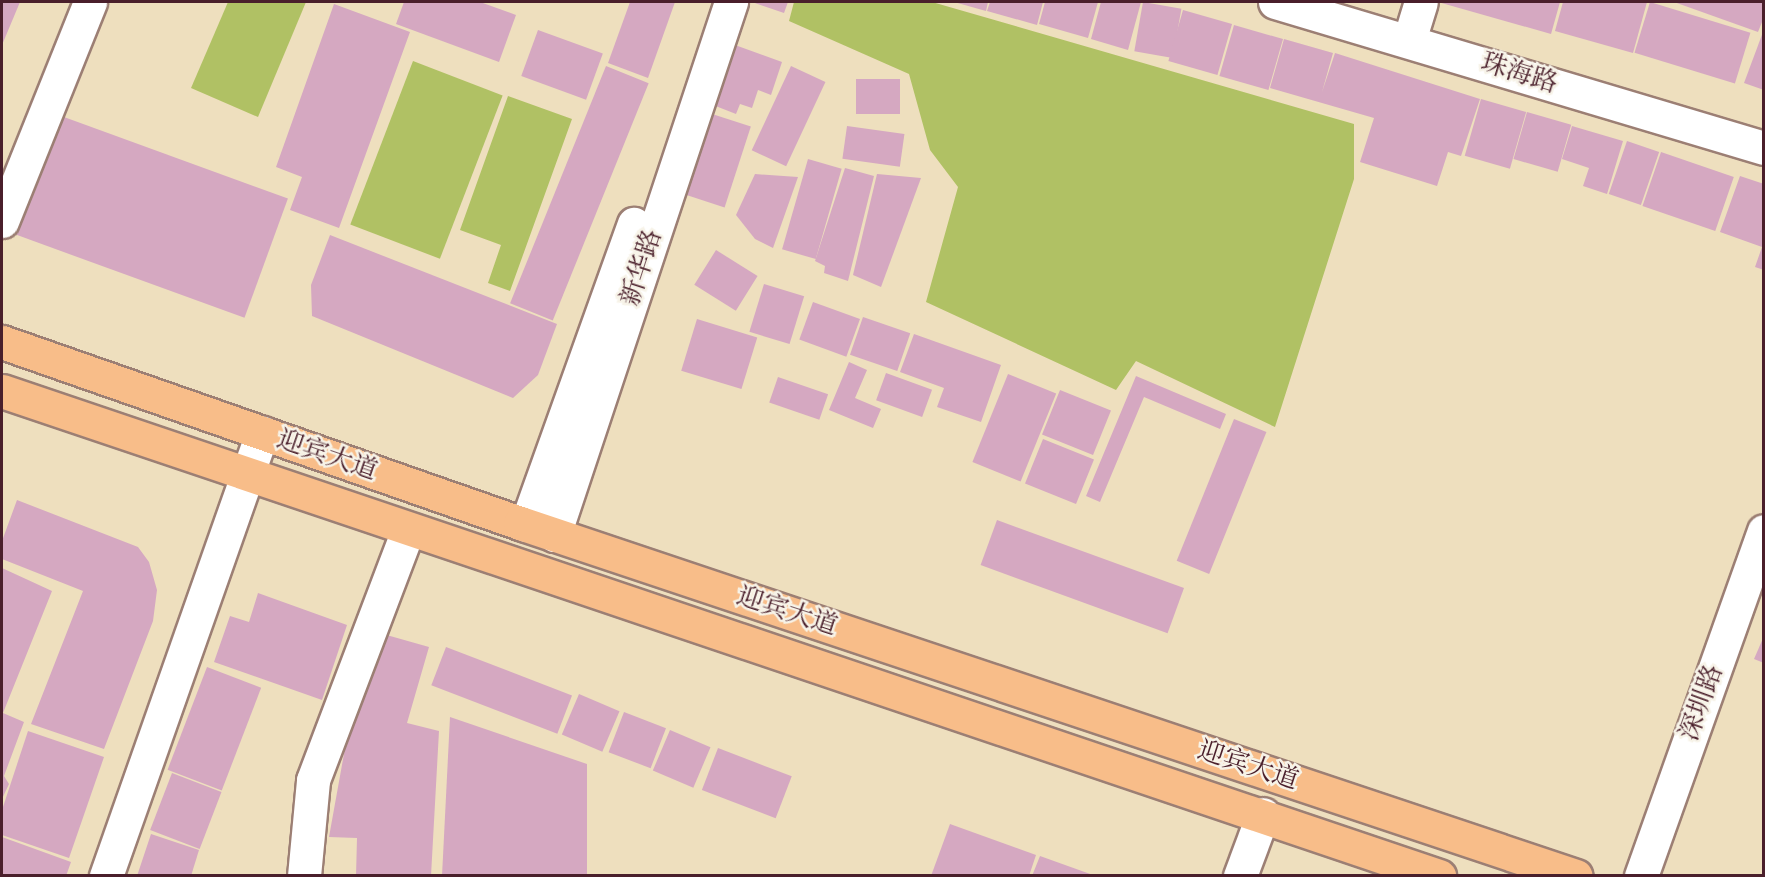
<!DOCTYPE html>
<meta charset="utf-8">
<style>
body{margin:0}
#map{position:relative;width:1765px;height:877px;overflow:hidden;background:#eedfbe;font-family:"IM FELL Double Pica","Noto Serif SC",serif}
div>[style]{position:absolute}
.green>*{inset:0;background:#b0c164;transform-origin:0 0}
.building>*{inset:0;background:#d5a8c1;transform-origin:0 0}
.roads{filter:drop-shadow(2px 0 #9c7f74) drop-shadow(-2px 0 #9c7f74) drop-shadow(0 2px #9c7f74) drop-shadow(0 -2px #9c7f74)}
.minor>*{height:33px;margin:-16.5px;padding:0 16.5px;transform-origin:16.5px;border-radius:16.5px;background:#fff}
.major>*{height:33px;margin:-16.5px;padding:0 16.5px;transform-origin:16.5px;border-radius:16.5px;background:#f8bd89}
span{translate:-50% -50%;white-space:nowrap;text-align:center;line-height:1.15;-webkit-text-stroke:5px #f7f3e8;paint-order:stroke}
.street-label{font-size:26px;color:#4a1f2b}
.frame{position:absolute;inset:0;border:3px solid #4a1f2b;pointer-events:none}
</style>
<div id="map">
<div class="green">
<div style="clip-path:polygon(228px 2px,306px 2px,258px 117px,191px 88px)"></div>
<div style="clip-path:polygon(794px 2px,932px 2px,1354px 124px,1354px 179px,1275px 427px,1136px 361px,1116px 390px,926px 302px,958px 187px,930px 150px,909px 74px,789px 21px)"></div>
<div style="left:413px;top:61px;width:96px;height:175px;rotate:21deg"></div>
<div style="clip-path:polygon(508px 96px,572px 119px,510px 291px,488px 283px,501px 245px,460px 230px)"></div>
</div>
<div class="building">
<div style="clip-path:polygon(2px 2px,20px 2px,2px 45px)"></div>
<div style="clip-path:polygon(404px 2px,480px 2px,516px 15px,499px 62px,396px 24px)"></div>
<div style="clip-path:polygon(630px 2px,675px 2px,648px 78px,608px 63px)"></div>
<div style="clip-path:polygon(752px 2px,788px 2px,784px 13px)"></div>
<div style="clip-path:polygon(954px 2px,988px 2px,986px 11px)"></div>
<div style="clip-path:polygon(990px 2px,1043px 2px,1037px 25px,987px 11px)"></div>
<div style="clip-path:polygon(1045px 2px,1098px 2px,1088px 38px,1039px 24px)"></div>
<div style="clip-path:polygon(1101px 2px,1141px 2px,1128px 50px,1091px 39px)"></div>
<div style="left:1143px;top:2px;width:39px;height:50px;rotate:10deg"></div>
<div style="clip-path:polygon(1438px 2px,1560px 2px,1551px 34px)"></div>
<div style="clip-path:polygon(1563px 2px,1647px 2px,1633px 53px,1555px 31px)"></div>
<div style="left:1650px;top:2px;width:105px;height:53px;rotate:17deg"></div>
<div style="clip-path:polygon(1674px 2px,1764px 2px,1764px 17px,1758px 32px)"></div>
<div style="clip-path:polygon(334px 4px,410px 32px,339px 228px,290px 210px,302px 177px,276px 167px)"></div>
<div style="left:1183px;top:10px;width:51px;height:53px;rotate:16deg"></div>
<div style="left:1234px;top:25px;width:51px;height:53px;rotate:16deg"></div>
<div style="left:538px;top:30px;width:69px;height:49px;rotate:20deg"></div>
<div style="clip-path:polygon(1763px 32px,1764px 32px,1764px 90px,1744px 83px)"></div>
<div style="clip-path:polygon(1284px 39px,1333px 53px,1322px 92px,1335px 53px,1480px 99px,1461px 156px,1448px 152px,1437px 186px,1360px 162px,1374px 118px,1270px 88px)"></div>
<div style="clip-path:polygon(735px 45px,782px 62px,771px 95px,758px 90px,752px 108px,740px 104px,736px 114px,713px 105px)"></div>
<div style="left:606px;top:66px;width:46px;height:256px;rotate:22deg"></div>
<div style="left:791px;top:66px;width:38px;height:93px;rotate:25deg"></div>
<div style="left:900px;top:79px;width:35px;height:44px;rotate:90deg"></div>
<div style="left:1481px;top:99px;width:47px;height:59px;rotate:16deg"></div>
<div style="left:1527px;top:112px;width:46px;height:49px;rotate:16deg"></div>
<div style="left:53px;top:113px;width:250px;height:127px;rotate:20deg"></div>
<div style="left:709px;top:113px;width:44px;height:85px;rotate:18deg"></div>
<div style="left:847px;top:126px;width:58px;height:33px;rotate:8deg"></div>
<div style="clip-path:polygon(1572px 126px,1623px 141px,1607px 194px,1583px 186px,1589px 168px,1562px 159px)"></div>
<div style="left:1627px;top:141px;width:34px;height:56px;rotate:19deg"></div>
<div style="left:1661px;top:152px;width:77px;height:57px;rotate:19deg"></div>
<div style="left:808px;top:159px;width:35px;height:94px;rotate:16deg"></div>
<div style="clip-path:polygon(845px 168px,874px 176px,848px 281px,824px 273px,825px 266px,815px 261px)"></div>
<div style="clip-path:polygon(755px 174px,798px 177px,773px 248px,755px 239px,736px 215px)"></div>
<div style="clip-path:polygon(877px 174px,921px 178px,881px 287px,853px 275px)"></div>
<div style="clip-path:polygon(1740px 176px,1764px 184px,1764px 270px,1755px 267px,1762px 247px,1720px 232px)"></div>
<div style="clip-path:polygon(330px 235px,557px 324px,538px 375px,513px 398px,312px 316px,311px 285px)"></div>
<div style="left:716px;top:250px;width:49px;height:41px;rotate:32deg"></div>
<div style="left:764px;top:284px;width:42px;height:50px;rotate:17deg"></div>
<div style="left:813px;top:302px;width:50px;height:40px;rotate:20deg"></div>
<div style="left:863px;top:317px;width:50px;height:40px;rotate:19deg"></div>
<div style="left:697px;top:319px;width:63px;height:54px;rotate:17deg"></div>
<div style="clip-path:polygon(914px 334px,1001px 365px,981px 422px,937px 407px,944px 388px,900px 372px)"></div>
<div style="clip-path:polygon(849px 362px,867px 370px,855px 398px,881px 409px,873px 428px,829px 410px)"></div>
<div style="left:886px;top:373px;width:49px;height:29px;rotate:20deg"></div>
<div style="left:1008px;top:374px;width:52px;height:95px;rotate:22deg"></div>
<div style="clip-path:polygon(1136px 376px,1226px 414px,1220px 429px,1144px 397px,1100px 502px,1086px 496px)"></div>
<div style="left:778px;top:377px;width:53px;height:27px;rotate:19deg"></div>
<div style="left:1060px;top:390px;width:55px;height:48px;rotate:22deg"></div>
<div style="left:1234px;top:419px;width:35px;height:153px;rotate:22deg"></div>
<div style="left:1043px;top:439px;width:55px;height:48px;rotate:22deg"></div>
<div style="clip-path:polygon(17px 500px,138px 547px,149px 562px,157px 590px,153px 621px,104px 749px,31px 724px,83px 591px,2px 559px,2px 541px)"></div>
<div style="left:997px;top:520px;width:199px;height:48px;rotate:20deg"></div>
<div style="clip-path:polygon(2px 568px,52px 591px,3px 713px,24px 722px,4px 776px,9px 784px,2px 799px)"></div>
<div style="clip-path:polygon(258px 593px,347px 625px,322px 700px,214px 662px,230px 616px,249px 622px)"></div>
<div style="clip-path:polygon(376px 632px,429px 647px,407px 723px,439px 731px,431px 876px,356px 876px,357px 838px,329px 837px,349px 726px)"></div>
<div style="clip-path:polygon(1764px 636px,1764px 663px,1754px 659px)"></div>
<div style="left:446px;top:647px;width:135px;height:41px;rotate:21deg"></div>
<div style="left:207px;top:667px;width:58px;height:110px;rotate:21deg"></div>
<div style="left:579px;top:694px;width:44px;height:44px;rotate:23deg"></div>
<div style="left:624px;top:712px;width:45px;height:43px;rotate:21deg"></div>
<div style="clip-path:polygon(450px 717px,587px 764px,587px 876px,442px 876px)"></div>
<div style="left:670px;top:730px;width:44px;height:44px;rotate:23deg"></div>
<div style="clip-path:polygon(28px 731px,104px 757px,69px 858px,2px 835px,2px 810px)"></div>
<div style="left:718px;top:748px;width:79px;height:45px;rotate:21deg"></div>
<div style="left:172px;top:773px;width:53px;height:61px;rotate:21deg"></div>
<div style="clip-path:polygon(950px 824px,1036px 855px,1029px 876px,931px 876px)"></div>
<div style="clip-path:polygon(151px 834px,199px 850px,191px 876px,137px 876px)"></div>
<div style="clip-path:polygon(2px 837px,71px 862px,66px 876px,2px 876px)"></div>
<div style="clip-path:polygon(1040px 856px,1093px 875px,1093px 876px,1032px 876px)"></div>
</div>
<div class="roads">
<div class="minor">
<div style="left:1275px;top:2px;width:510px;rotate:16.62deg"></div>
<div style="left:1412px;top:31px;width:30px;rotate:-73deg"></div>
<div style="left:2px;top:221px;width:236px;rotate:-68.1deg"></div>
<div style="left:526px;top:525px;width:320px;rotate:-70.3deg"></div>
<div style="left:554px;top:535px;width:562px;rotate:-71.63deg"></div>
<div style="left:106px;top:876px;width:470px;rotate:-70.6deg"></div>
<div style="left:304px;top:876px;width:96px;rotate:-84.6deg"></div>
<div style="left:313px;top:780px;width:267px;rotate:-69.2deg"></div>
<div style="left:1240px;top:876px;width:66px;rotate:-69.6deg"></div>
<div style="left:1641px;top:876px;width:366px;rotate:-70.4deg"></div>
</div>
<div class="major">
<div style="left:2px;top:342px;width:549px;rotate:19.26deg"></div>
<div style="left:520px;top:523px;width:1113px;rotate:18.48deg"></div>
<div style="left:2px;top:391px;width:1517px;rotate:18.65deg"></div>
</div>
</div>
<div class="street-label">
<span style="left:1519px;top:74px;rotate:17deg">珠海路</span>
<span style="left:642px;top:268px;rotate:-72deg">新华路</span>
<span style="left:327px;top:456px;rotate:19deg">迎宾大道</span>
<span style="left:787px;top:612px;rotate:18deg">迎宾大道</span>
<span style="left:1702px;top:703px;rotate:-70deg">深圳路</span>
<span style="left:1248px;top:766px;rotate:18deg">迎宾大道</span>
</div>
<div class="frame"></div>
</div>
